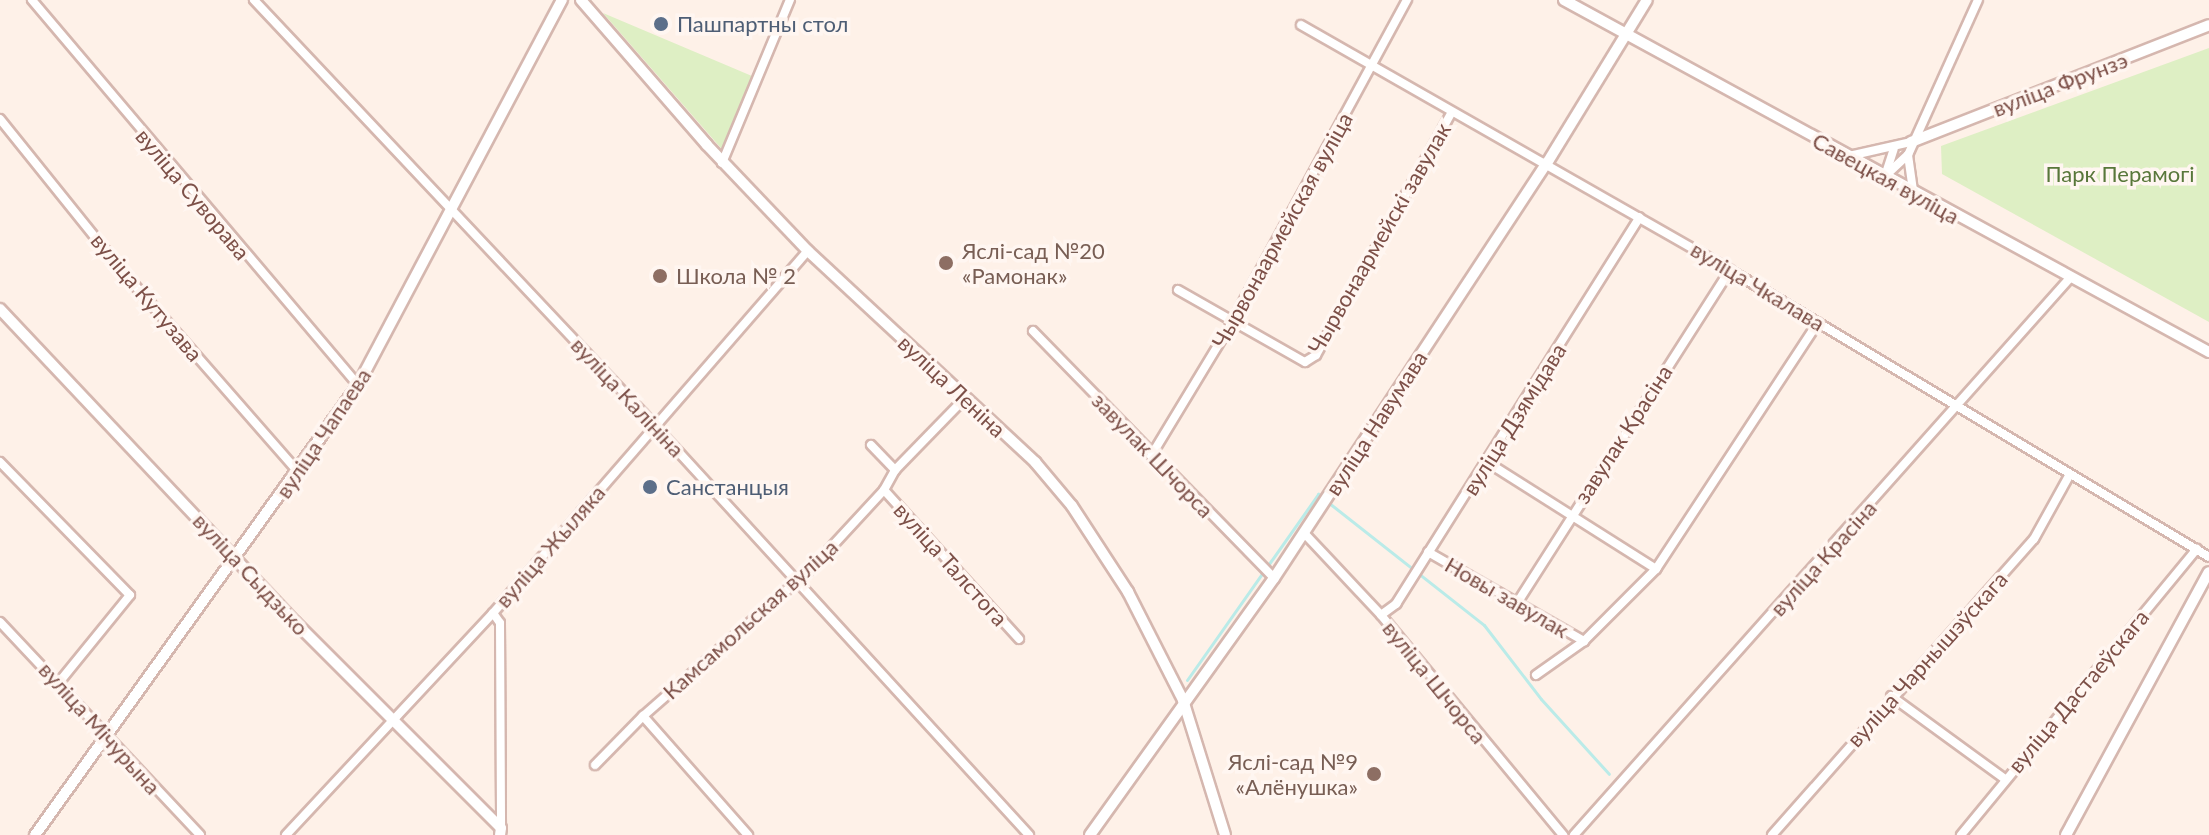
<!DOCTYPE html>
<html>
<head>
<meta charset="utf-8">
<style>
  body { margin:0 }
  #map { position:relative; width:2209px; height:835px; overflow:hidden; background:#fef1e8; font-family:Lato,sans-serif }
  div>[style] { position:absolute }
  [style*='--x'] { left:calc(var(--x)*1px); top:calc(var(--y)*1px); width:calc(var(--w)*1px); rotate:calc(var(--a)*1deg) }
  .green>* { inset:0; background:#deefc4 }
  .stream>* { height:3px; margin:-1.5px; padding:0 1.5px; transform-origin:1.5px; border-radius:1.5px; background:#baebe8 }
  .roads { filter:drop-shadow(2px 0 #d5b7af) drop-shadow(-2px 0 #d5b7af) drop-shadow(0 2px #d5b7af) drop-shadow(0 -2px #d5b7af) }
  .minor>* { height:8px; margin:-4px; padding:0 4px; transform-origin:4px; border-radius:4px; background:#fff }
  .tertiary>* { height:10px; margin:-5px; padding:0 5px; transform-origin:5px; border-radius:5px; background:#fff }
  .dots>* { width:22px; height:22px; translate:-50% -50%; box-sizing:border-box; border:4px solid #fff6f1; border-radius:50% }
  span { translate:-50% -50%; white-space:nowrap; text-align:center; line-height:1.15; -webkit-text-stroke:7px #fff6f1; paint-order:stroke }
  .service-label { font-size:22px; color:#4e5e75 }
  .left { translate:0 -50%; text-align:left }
  .street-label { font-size:22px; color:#7d5048 }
  .park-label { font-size:22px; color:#58773a }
  .education-label { font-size:22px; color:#785e54 }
  .right { translate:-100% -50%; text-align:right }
</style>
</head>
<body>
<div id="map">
  <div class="green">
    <i style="clip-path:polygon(603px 13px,759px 79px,726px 154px,720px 147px)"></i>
    <i style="clip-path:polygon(2209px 48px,2209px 322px,1942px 174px,1941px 146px)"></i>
  </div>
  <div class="stream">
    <i style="--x:1329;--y:503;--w:197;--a:38.2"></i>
    <i style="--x:1484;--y:625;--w:93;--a:52.4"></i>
    <i style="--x:1541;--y:699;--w:101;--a:47.8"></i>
    <i style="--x:1187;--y:680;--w:228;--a:-54.8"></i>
    <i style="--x:1318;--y:494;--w:6;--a:39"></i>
  </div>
  <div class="roads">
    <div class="minor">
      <i style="--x:32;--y:0;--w:504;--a:49.74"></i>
      <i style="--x:254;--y:0;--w:567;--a:46.71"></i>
      <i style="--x:643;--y:413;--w:572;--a:47.55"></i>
      <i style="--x:1301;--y:25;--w:494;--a:29.7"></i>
      <i style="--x:1730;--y:270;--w:558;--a:30.93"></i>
      <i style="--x:0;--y:119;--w:198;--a:51.2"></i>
      <i style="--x:124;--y:273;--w:264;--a:48.8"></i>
      <i style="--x:1908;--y:155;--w:37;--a:82"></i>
      <i style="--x:1849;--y:156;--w:64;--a:-12.7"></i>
      <i style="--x:722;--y:163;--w:177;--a:-67.4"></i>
      <i style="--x:1885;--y:176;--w:28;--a:-72"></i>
      <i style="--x:1884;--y:177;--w:33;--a:-43"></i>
      <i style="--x:1908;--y:155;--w:170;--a:-65.7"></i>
      <i style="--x:1178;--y:290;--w:146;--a:29.6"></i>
      <i style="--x:1305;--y:362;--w:13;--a:-32"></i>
      <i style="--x:1316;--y:355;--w:278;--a:-60.8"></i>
      <i style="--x:1033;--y:331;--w:345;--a:45.7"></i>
      <i style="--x:871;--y:445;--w:35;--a:46"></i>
      <i style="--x:1151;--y:456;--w:154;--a:-58.8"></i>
      <i style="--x:1231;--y:324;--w:369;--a:-61.5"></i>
      <i style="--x:0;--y:462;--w:186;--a:45.7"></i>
      <i style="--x:130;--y:595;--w:111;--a:129.1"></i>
      <i style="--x:1487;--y:462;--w:200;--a:32.3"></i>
      <i style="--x:884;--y:490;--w:201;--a:47.8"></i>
      <i style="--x:1304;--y:533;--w:112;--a:46.8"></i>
      <i style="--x:1381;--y:615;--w:286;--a:50.4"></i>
      <i style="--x:1428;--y:552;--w:180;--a:29.7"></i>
      <i style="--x:1519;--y:600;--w:392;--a:-57.4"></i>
      <i style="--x:493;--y:613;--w:12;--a:55"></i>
      <i style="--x:500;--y:623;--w:205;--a:89.7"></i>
      <i style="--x:1381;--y:615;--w:19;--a:-36"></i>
      <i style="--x:1396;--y:604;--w:457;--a:-57.8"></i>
      <i style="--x:0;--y:622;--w:292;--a:46.8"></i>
      <i style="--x:1536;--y:675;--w:59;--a:-35.3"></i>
      <i style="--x:1584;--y:641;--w:102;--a:-45"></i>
      <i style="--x:1656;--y:569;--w:295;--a:-56.7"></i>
      <i style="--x:1891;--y:696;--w:141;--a:36.1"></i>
      <i style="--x:643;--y:716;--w:159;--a:48.6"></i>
      <i style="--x:595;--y:765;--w:69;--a:-45.6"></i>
      <i style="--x:643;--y:716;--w:225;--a:-41.2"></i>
      <i style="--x:812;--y:568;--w:106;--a:-47.3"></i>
      <i style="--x:884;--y:490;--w:23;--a:-61"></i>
      <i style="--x:895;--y:470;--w:100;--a:-45.8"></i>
      <i style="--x:286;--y:835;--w:304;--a:-47"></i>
      <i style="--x:493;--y:613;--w:480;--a:-49"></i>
      <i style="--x:1574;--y:835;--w:746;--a:-48.32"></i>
      <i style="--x:1772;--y:835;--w:395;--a:-48.5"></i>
      <i style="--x:2034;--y:539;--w:74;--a:-61"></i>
      <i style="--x:1961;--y:835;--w:371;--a:-50.5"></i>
    </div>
    <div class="tertiary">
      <i style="--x:581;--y:0;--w:192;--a:49"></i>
      <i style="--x:707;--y:145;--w:146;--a:46.4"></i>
      <i style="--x:808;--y:251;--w:310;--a:42.9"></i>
      <i style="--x:1035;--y:462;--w:57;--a:49.9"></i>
      <i style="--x:1072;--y:506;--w:103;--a:56.9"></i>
      <i style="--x:1128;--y:592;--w:121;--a:63"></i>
      <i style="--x:1183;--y:700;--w:141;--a:72.7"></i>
      <i style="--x:1564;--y:0;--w:735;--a:28.62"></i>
      <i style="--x:1911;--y:142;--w:320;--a:-21.4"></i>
      <i style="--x:0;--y:309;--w:430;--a:46.7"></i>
      <i style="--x:295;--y:622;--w:291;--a:45"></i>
      <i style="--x:501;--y:828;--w:7;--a:98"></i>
      <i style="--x:35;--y:835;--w:554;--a:-54.33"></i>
      <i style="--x:358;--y:385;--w:436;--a:-62.1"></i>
      <i style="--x:1090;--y:835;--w:316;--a:-54.4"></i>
      <i style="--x:1274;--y:578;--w:497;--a:-56.7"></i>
      <i style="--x:1547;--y:163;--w:191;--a:-58.5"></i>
      <i style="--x:2066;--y:835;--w:299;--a:-61.5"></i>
    </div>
  </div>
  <div class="dots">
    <i style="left:661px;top:24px;background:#5c6f8a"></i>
    <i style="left:946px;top:263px;background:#8d6e63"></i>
    <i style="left:660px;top:276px;background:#8d6e63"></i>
    <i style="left:650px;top:487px;background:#5c6f8a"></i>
    <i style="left:1374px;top:774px;background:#8d6e63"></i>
  </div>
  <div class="service-label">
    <span class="left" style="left:677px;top:24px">Пашпартны стол</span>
    <span class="left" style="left:666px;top:487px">Санстанцыя</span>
  </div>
  <div class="street-label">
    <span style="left:2060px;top:84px;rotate:-21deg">вуліца Фрунзэ</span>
    <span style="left:1886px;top:178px;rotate:29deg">Савецкая вуліца</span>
    <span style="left:193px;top:194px;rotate:50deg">вуліца Суворава</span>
    <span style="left:1282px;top:230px;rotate:-61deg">Чырвонаармейская вуліца</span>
    <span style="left:1379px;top:238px;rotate:-60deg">Чырвонаармейскі завулак</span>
    <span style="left:1758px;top:286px;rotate:31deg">вуліца Чкалава</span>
    <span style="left:147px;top:297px;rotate:50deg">вуліца Кутузава</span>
    <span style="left:952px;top:386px;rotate:43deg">вуліца Леніна</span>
    <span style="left:628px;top:397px;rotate:47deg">вуліца Калініна</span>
    <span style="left:1514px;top:419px;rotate:-58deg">вуліца Дзямідава</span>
    <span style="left:1376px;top:423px;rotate:-57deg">вуліца Навумава</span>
    <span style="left:323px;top:433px;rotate:-56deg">вуліца Чапаева</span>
    <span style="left:1623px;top:434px;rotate:-57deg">завулак Красіна</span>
    <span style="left:1153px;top:455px;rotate:46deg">завулак Шчорса</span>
    <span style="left:550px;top:546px;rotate:-49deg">вуліца Жыляка</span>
    <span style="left:1823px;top:558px;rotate:-48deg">вуліца Красіна</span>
    <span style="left:951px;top:564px;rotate:48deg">вуліца Талстога</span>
    <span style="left:251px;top:574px;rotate:47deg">вуліца Сыдзько</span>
    <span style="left:1507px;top:597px;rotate:30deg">Новы завулак</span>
    <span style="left:750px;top:619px;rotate:-42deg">Камсамольская вуліца</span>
    <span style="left:1927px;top:659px;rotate:-48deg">вуліца Чарнышэўскага</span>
    <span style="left:1435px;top:682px;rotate:51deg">вуліца Шчорса</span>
    <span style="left:2078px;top:691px;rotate:-50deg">вуліца Дастаеўскага</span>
    <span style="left:100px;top:728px;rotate:48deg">вуліца Мічурына</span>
  </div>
  <div class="park-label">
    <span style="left:2120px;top:174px">Парк Перамогі</span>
  </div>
  <div class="education-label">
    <span class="left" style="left:962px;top:263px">Яслі-сад №20<br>«Рамонак»</span>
    <span class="left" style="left:676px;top:276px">Школа № 2</span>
    <span class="right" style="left:1358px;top:774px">Яслі-сад №9<br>«Алёнушка»</span>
  </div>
</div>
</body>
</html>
